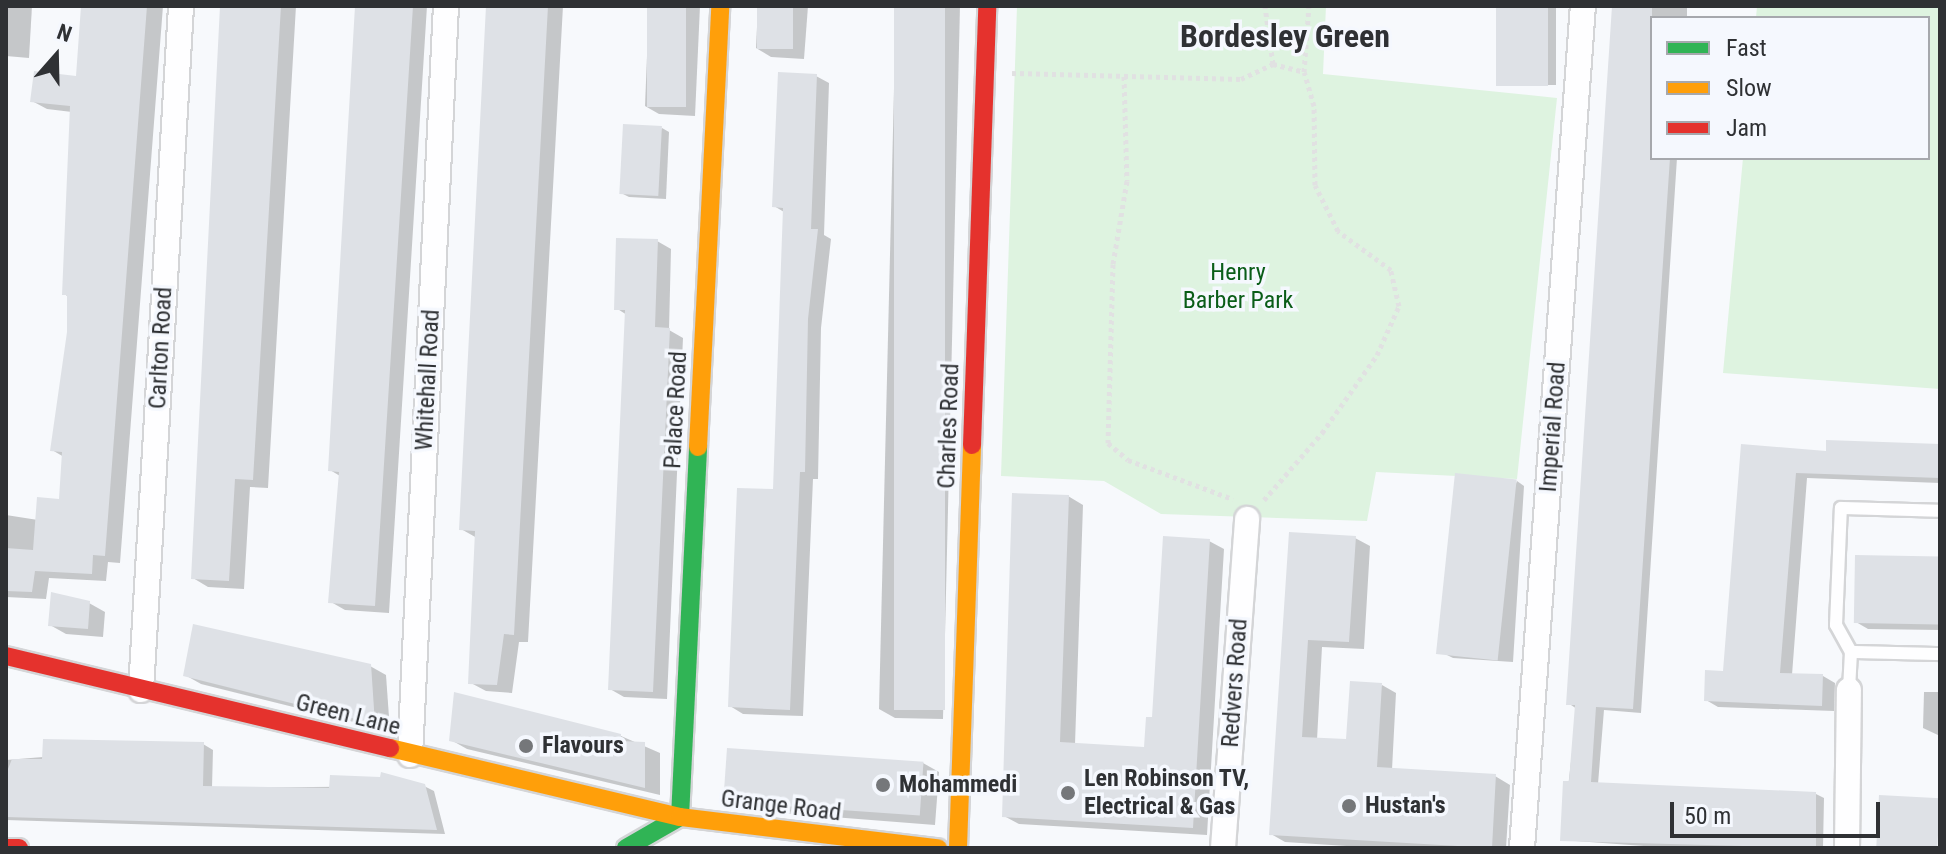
<!DOCTYPE html>
<html>
<head>
<meta charset="utf-8">
<style>
  body { margin:0 }
  #map { position:relative; width:1946px; height:854px; overflow:hidden; background:#f7f9fc; font-family:"Roboto Condensed",sans-serif }
  div>[style] { position:absolute }
  [style*='--x'] { left:calc(var(--x)*1px); top:calc(var(--y)*1px); width:calc(var(--w)*1px); rotate:calc(var(--a)*1deg) }
  .green>* { inset:0; background:#def3e0 }
  .shadow>* { inset:0; background:#0003; transform-origin:0 0 }
  .building>* { inset:0; background:#dee1e6; transform-origin:0 0 }
  .path>* { height:5px; margin-top:-2.5px; transform-origin:0; background:repeating-linear-gradient(90deg,#e1e1e2 0 4px,transparent 0 8px) }
  .roads { filter:drop-shadow(2px 0 #d4d5d7) drop-shadow(-2px 0 #d4d5d7) drop-shadow(0 2px #d4d5d7) drop-shadow(0 -2px #d4d5d7) }
  .lane>* { height:12px; margin:-6px; padding:0 6px; transform-origin:6px; border-radius:6px; background:#fefeff }
  .street>* { height:24px; margin:-12px; padding:0 12px; transform-origin:12px; border-radius:12px; background:#fefeff }
  .fast>* { height:18px; margin:-9px; padding:0 9px; transform-origin:9px; border-radius:9px; background:#30b455 }
  .slow>* { height:18px; margin:-9px; padding:0 9px; transform-origin:9px; border-radius:9px; background:#ff9f0a }
  .jam>* { height:18px; margin:-9px; padding:0 9px; transform-origin:9px; border-radius:9px; background:#e5322d }
  .dots>* { width:22px; height:22px; translate:-50% -50%; box-sizing:border-box; border:4px solid #f5f8fe; border-radius:50% }
  span { translate:-50% -50%; white-space:nowrap; text-align:center; line-height:1.15; -webkit-text-stroke:7px #f5f8fe; paint-order:stroke }
  .park-label { font-size:24px; color:#0a5d18 }
  .street-label { font-size:24px; color:#2f3134 }
  .poi-label { font-size:24px; color:#2f3134; font-weight:700 }
  .left { translate:0 -50%; text-align:left }
  .district-label { font-size:32px; color:#2f3134; font-weight:700 }
  .frame { position:absolute; inset:0; border:8px solid #2f3134; pointer-events:none }
  .legend { position:absolute; left:1650px; top:16px; width:280px; height:144px; box-sizing:border-box; background:#f5f8fe; border:2px solid #a6a8ad; margin:0; padding:10px 14px; list-style:none; font-size:24px; color:#2f3134 }
  .legend li { display:flex; align-items:center; gap:16px; height:40px }
  .legend b { width:40px; border:2px solid #a6a8ad }
  .north { position:absolute; left:16px; top:16px; width:80px; height:80px; -webkit-text-stroke:6px #f5f8fe; paint-order:stroke; rotate:20deg; font-size:22px; font-weight:700; line-height:32px; text-align:center; color:#2f3134 }
  .north::after { content:''; display:block; margin:auto; width:28px; height:36px; background:#2f3134; clip-path:polygon(50% 0,100% 100%,50% 72%,0 100%) }
  .scale { position:absolute; left:1670px; top:802px; width:210px; height:36px; box-sizing:border-box; border:4px solid #2f3134; border-top:0; padding-left:10px; font-size:24px; line-height:28px; white-space:nowrap; color:#2f3134; -webkit-text-stroke:6px #f5f8fe; paint-order:stroke }
</style>
</head>
<body>
<div id="map">
  <div class="green">
    <i style="clip-path:polygon(1017px 6px,1326px 6px,1323px 74px,1557px 98px,1517px 479px,1376px 472px,1367px 521px,1161px 514px,1104px 481px,1001px 476px)"></i>
    <i style="clip-path:polygon(1757px 6px,1940px 6px,1940px 389px,1723px 373px,1743px 158px,1928px 158px,1928px 18px,1756px 18px)"></i>
  </div>
  <div class="shadow">
    <i style="clip-path:polygon(6px 6px,32px 6px,29px 58px,6px 56px)"></i>
    <i style="clip-path:polygon(83px 6px,163px 6px,120px 563px,108px 562px,106px 581px,49px 578px,46px 599px,6px 597px,6px 515px,38px 520px,61px 501px,64px 457px,52px 450px,69px 332px,69px 297px,64px 294px,72px 112px,47px 109px,32px 101px,78px 79px)"></i>
    <i style="clip-path:polygon(224px 6px,296px 6px,268px 488px,250px 487px,244px 589px,208px 587px,193px 578px)"></i>
    <i style="clip-path:polygon(357px 6px,427px 6px,389px 613px,345px 610px,331px 602px,340px 476px,330px 470px)"></i>
    <i style="clip-path:polygon(488px 6px,563px 6px,528px 642px,519px 642px,512px 693px,486px 691px,471px 683px,477px 538px,461px 529px)"></i>
    <i style="clip-path:polygon(649px 6px,700px 6px,695px 116px,659px 114px,645px 106px)"></i>
    <i style="clip-path:polygon(758px 6px,808px 6px,804px 59px,771px 57px,756px 48px)"></i>
    <i style="clip-path:polygon(896px 6px,960px 6px,943px 719px,895px 718px,879px 709px)"></i>
    <i style="left:1498px;top:6px;width:58px;height:79px"></i>
    <i style="clip-path:polygon(1614px 6px,1687px 6px,1687px 18px,1652px 18px,1652px 158px,1677px 158px,1641px 713px,1604px 710px,1598px 784px,1816px 794px,1824px 798px,1823px 848px,1671px 848px,1562px 840px,1577px 709px,1568px 703px)"></i>
    <i style="clip-path:polygon(816px 76px,829px 83px,824px 235px,831px 239px,821px 328px,818px 479px,813px 479px,803px 716px,743px 714px,730px 706px,775px 492px,784px 212px,774px 206px)"></i>
    <i style="clip-path:polygon(662px 128px,669px 132px,666px 199px,629px 197px,621px 193px)"></i>
    <i style="clip-path:polygon(657px 241px,671px 249px,669px 330px,683px 338px,667px 699px,624px 697px,610px 689px,627px 315px,616px 308px)"></i>
    <i style="clip-path:polygon(1743px 446px,1828px 453px,1940px 446px,1940px 483px,1807px 478px,1792px 675px,1823px 676px,1835px 683px,1834px 711px,1718px 707px,1706px 700px,1725px 673px)"></i>
    <i style="clip-path:polygon(1517px 481px,1524px 486px,1513px 662px,1453px 658px,1445px 654px)"></i>
    <i style="clip-path:polygon(1068px 496px,1083px 505px,1075px 745px,1146px 749px,1209px 541px,1224px 549px,1207px 835px,1019px 824px,1004px 816px)"></i>
    <i style="clip-path:polygon(1291px 534px,1355px 538px,1370px 546px,1364px 649px,1322px 647px,1317px 740px,1348px 742px,1382px 685px,1396px 693px,1392px 770px,1495px 776px,1510px 785px,1506px 848px,1377px 848px,1285px 842px,1271px 834px)"></i>
    <i style="clip-path:polygon(1940px 558px,1940px 630px,1868px 629px,1856px 622px)"></i>
    <i style="clip-path:polygon(89px 603px,105px 612px,103px 637px,66px 634px,50px 625px)"></i>
    <i style="clip-path:polygon(370px 666px,386px 675px,390px 731px,201px 684px,185px 675px)"></i>
    <i style="clip-path:polygon(1924px 692px,1940px 692px,1940px 736px,1923px 728px)"></i>
    <i style="clip-path:polygon(621px 736px,660px 753px,660px 795px,467px 749px,451px 740px)"></i>
    <i style="clip-path:polygon(203px 744px,213px 750px,212px 788px,424px 786px,434px 791px,445px 834px,6px 820px,6px 760px)"></i>
    <i style="clip-path:polygon(923px 763px,939px 772px,935px 825px,741px 810px,726px 801px)"></i>
  </div>
  <div class="building">
    <i style="clip-path:polygon(81px 6px,147px 6px,105px 556px,93px 555px,92px 574px,35px 571px,32px 592px,6px 591px,6px 548px,33px 550px,37px 497px,59px 499px,62px 452px,50px 451px,67px 332px,67px 295px,62px 295px,70px 106px,30px 102px,34px 71px,76px 76px)"></i>
    <i style="clip-path:polygon(220px 6px,281px 6px,253px 480px,235px 479px,229px 581px,191px 579px)"></i>
    <i style="clip-path:polygon(355px 6px,413px 6px,375px 606px,328px 603px,339px 472px,328px 471px)"></i>
    <i style="clip-path:polygon(486px 6px,548px 6px,514px 635px,504px 634px,497px 685px,468px 684px,475px 531px,459px 530px)"></i>
    <i style="left:647px;top:6px;width:39px;height:101px"></i>
    <i style="left:757px;top:6px;width:36px;height:43px"></i>
    <i style="left:894px;top:6px;width:51px;height:704px"></i>
    <i style="left:1496px;top:6px;width:52px;height:80px"></i>
    <i style="clip-path:polygon(1612px 6px,1652px 6px,1652px 158px,1670px 158px,1633px 709px,1596px 707px,1591px 782px,1816px 792px,1816px 848px,1560px 841px,1563px 781px,1569px 781px,1575px 705px,1566px 705px)"></i>
    <i style="clip-path:polygon(778px 72px,817px 74px,811px 229px,818px 229px,808px 319px,805px 472px,800px 472px,790px 710px,728px 707px,737px 488px,773px 489px,783px 208px,772px 207px)"></i>
    <i style="left:623px;top:124px;width:39px;height:70px;rotate:3deg"></i>
    <i style="clip-path:polygon(616px 238px,658px 239px,655px 327px,670px 328px,653px 692px,608px 690px,625px 310px,614px 310px)"></i>
    <i style="clip-path:polygon(1826px 440px,1940px 444px,1940px 478px,1796px 473px,1780px 673px,1823px 674px,1822px 706px,1704px 701px,1705px 670px,1723px 671px,1741px 444px,1826px 451px)"></i>
    <i style="left:1455px;top:473px;width:62px;height:182px;rotate:6deg"></i>
    <i style="clip-path:polygon(1012px 493px,1069px 495px,1060px 742px,1144px 747px,1146px 717px,1152px 717px,1163px 536px,1210px 539px,1193px 828px,1002px 817px)"></i>
    <i style="clip-path:polygon(1289px 532px,1356px 536px,1349px 642px,1308px 640px,1302px 737px,1346px 739px,1350px 681px,1382px 683px,1377px 767px,1496px 774px,1492px 848px,1269px 835px)"></i>
    <i style="left:1855px;top:555px;width:85px;height:68px;rotate:1deg"></i>
    <i style="clip-path:polygon(51px 592px,90px 601px,88px 629px,48px 626px)"></i>
    <i style="clip-path:polygon(193px 624px,371px 664px,375px 724px,183px 676px)"></i>
    <i style="clip-path:polygon(454px 692px,621px 734px,621px 741px,645px 742px,645px 788px,449px 741px)"></i>
    <i style="clip-path:polygon(43px 739px,204px 742px,203px 786px,329px 788px,330px 775px,380px 777px,381px 772px,425px 784px,437px 830px,6px 817px,6px 774px,12px 759px,42px 759px)"></i>
    <i style="left:727px;top:748px;width:197px;height:54px;rotate:4deg"></i>
    <i style="left:1879px;top:795px;width:61px;height:53px;rotate:3deg"></i>
  </div>
  <div class="path">
    <i style="--x:1273;--y:64;--w:32;--a:14"></i>
    <i style="--x:1012;--y:73;--w:229;--a:1.5"></i>
    <i style="--x:1241;--y:79;--w:35;--a:-25"></i>
    <i style="--x:1273;--y:64;--w:59;--a:-97.9"></i>
    <i style="--x:1124;--y:76;--w:105;--a:88.4"></i>
    <i style="--x:1127;--y:181;--w:84;--a:99.6"></i>
    <i style="--x:1113;--y:264;--w:179;--a:91.6"></i>
    <i style="--x:1108;--y:443;--w:26;--a:40"></i>
    <i style="--x:1128;--y:460;--w:112;--a:20.4"></i>
    <i style="--x:1264;--y:500;--w:89;--a:-49.1"></i>
    <i style="--x:1322;--y:433;--w:95;--a:-54.8"></i>
    <i style="--x:1377;--y:355;--w:54;--a:-65.8"></i>
    <i style="--x:1399;--y:306;--w:37;--a:-103"></i>
    <i style="--x:1391;--y:270;--w:66;--a:-143.7"></i>
    <i style="--x:1338;--y:231;--w:51;--a:-116.6"></i>
    <i style="--x:1315;--y:185;--w:79;--a:-90.7"></i>
    <i style="--x:1314;--y:106;--w:35;--a:-106"></i>
    <i style="--x:1304;--y:72;--w:66;--a:-85.7"></i>
  </div>
  <div class="roads">
    <div class="lane">
      <i style="--x:1851;--y:652;--w:31;--a:-119"></i>
      <i style="--x:1836;--y:625;--w:117;--a:-87.6"></i>
      <i style="--x:1841;--y:508;--w:99;--a:1.7"></i>
      <i style="--x:1849;--y:690;--w:38;--a:-87"></i>
      <i style="--x:1851;--y:652;--w:89;--a:1.3"></i>
    </div>
    <div class="street">
      <i style="--x:141;--y:690;--w:685;--a:-86.65"></i>
      <i style="--x:410;--y:755;--w:750;--a:-87.25"></i>
      <i style="--x:1223;--y:848;--w:330;--a:-85.8"></i>
      <i style="--x:1522;--y:848;--w:844;--a:-85.86"></i>
      <i style="--x:1847;--y:848;--w:158;--a:-89.3"></i>
    </div>
    <div class="fast">
      <i style="--x:680;--y:817;--w:370;--a:-87.2"></i>
      <i style="--x:626;--y:848;--w:62;--a:-29.9"></i>
    </div>
    <div class="slow">
      <i style="--x:698;--y:447;--w:442;--a:-87.1"></i>
      <i style="--x:390;--y:748;--w:298;--a:13.4"></i>
      <i style="--x:680;--y:817;--w:260;--a:6.9"></i>
      <i style="--x:958;--y:848;--w:403;--a:-88"></i>
    </div>
    <div class="jam">
      <i style="--x:972;--y:445;--w:439;--a:-88"></i>
      <i style="--x:6;--y:656;--w:395;--a:13.5"></i>
      <i style="--x:6;--y:848;--w:13;--a:0"></i>
    </div>
  </div>
  <div class="dots">
    <i style="left:526px;top:746px;background:#75777a"></i>
    <i style="left:883px;top:785px;background:#75777a"></i>
    <i style="left:1068px;top:793px;background:#75777a"></i>
    <i style="left:1349px;top:806px;background:#75777a"></i>
  </div>
  <div class="park-label">
    <span style="left:1238px;top:287px">Henry<br>Barber Park</span>
  </div>
  <div class="street-label">
    <span style="left:161px;top:348px;rotate:-87deg">Carlton Road</span>
    <span style="left:428px;top:380px;rotate:-87deg">Whitehall Road</span>
    <span style="left:676px;top:410px;rotate:-87deg">Palace Road</span>
    <span style="left:949px;top:426px;rotate:-88deg">Charles Road</span>
    <span style="left:1553px;top:427px;rotate:-86deg">Imperial Road</span>
    <span style="left:1235px;top:683px;rotate:-86deg">Redvers Road</span>
    <span style="left:348px;top:715px;rotate:14deg">Green Lane</span>
    <span style="left:781px;top:806px;rotate:7deg">Grange Road</span>
  </div>
  <div class="poi-label">
    <span class="left" style="left:542px;top:746px">Flavours</span>
    <span class="left" style="left:1084px;top:793px">Len Robinson TV,<br>Electrical &amp; Gas</span>
    <span class="left" style="left:899px;top:785px">Mohammedi</span>
    <span class="left" style="left:1365px;top:806px">Hustan's</span>
  </div>
  <div class="district-label">
    <span style="left:1285px;top:36px">Bordesley Green</span>
  </div>
  <div class="frame"></div>
  <ul class="legend">
  <li><b style="height:10px;background:#30b455"></b>Fast</li>
  <li><b style="height:10px;background:#ff9f0a"></b>Slow</li>
  <li><b style="height:10px;background:#e5322d"></b>Jam</li>
  </ul>
  <div class="north">N</div>
  <div class="scale">50 m</div>
</div>
</body>
</html>
